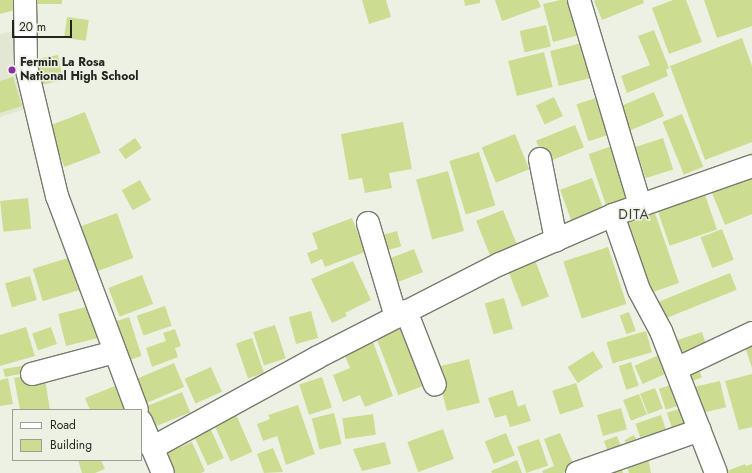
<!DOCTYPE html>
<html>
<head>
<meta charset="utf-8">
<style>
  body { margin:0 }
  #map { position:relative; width:752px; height:473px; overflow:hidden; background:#edf1e4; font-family:Jost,sans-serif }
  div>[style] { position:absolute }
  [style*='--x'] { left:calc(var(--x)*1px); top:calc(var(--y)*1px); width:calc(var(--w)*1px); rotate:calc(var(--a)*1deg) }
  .built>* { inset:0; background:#e1e7d3 }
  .building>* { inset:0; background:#ccdd92; transform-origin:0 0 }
  .roads { filter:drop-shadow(1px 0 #787b70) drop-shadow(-1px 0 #787b70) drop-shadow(0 1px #787b70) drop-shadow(0 -1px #787b70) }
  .minor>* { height:22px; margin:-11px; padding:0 11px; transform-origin:11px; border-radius:11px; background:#fff }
  .dots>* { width:11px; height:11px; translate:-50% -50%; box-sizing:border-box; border:2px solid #edf1e4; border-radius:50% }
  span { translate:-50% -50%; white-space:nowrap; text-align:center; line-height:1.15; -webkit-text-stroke:3px #edf1e4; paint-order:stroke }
  .poi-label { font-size:12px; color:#232520; font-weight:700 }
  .left { translate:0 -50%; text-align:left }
  .quarter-label { font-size:14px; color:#3d4036; letter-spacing:1px }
  .legend { position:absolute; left:12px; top:409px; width:130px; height:52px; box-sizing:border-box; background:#edf1e4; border:1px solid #9c9f96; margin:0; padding:5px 7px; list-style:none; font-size:12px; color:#232520 }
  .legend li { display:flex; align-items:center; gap:8px; height:20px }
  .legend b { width:20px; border:1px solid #9c9f96 }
  .scale { position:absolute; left:12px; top:20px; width:60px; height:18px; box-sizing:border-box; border:2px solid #232520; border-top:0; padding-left:5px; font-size:12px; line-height:14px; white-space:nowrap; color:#232520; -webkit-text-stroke:3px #edf1e4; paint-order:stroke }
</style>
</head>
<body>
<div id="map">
  <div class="built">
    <i style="clip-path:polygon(17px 30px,32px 107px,0 117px,0 34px)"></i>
  </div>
  <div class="building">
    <i style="clip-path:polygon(0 0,16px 0,19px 9px,0 14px)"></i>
    <i style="left:35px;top:0;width:27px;height:4px"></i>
    <i style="clip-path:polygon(362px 0,386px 0,391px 17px,369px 24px)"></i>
    <i style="clip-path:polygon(464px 0,480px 0,480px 3px,465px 6px)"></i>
    <i style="clip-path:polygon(495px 0,538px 0,541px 7px,502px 21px)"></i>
    <i style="clip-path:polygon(560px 0,575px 0,583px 34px,553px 42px,543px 4px)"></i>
    <i style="clip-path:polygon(596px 0,643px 0,644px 3px,602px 20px,594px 1px)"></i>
    <i style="clip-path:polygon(673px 0,686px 0,702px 42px,669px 54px,652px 8px)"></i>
    <i style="clip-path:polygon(704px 0,752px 0,752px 26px,717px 38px)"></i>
    <i style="left:67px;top:17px;width:22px;height:21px;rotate:8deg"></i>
    <i style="left:546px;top:25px;width:22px;height:27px;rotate:77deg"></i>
    <i style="clip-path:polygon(654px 30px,669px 68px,666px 70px,668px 76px,627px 93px,621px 76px,650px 65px,638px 36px)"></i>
    <i style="clip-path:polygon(742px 38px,752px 66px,752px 142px,705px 160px,670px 66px)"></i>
    <i style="left:586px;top:42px;width:36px;height:37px;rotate:76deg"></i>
    <i style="left:544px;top:52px;width:36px;height:37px;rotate:76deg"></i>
    <i style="left:58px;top:55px;width:26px;height:25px;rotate:79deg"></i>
    <i style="clip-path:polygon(13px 77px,22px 106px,0 113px,0 81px)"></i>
    <i style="left:654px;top:92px;width:26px;height:41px;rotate:67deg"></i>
    <i style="left:605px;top:95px;width:39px;height:30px;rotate:72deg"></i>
    <i style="left:554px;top:97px;width:21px;height:20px;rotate:65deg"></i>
    <i style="left:85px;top:112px;width:44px;height:39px;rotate:69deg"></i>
    <i style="left:682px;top:114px;width:57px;height:21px;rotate:68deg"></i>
    <i style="clip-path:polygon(403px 122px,412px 169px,389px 173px,392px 188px,365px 193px,362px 178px,349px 180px,341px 134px)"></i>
    <i style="left:575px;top:125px;width:24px;height:42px;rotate:68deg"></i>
    <i style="left:515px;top:134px;width:38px;height:36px;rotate:68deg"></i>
    <i style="left:135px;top:138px;width:12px;height:20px;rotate:55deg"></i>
    <i style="left:663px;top:138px;width:33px;height:29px;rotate:72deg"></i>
    <i style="left:615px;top:145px;width:56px;height:28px;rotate:71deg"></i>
    <i style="left:479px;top:152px;width:56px;height:31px;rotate:73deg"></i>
    <i style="left:448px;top:171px;width:62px;height:33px;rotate:75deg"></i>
    <i style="clip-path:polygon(752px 177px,752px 214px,725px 225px,712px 193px)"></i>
    <i style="left:592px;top:178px;width:38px;height:34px;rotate:70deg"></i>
    <i style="left:140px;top:180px;width:23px;height:21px;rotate:61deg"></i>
    <i style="left:702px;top:186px;width:46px;height:50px;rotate:71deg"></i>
    <i style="left:28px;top:198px;width:31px;height:28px;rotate:84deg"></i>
    <i style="left:503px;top:210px;width:37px;height:29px;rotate:68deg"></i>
    <i style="left:117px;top:213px;width:48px;height:40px;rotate:70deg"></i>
    <i style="left:655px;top:213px;width:74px;height:38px;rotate:71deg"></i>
    <i style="clip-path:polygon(352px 218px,365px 252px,325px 267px,322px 259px,311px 264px,307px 253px,318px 249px,312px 233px)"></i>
    <i style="left:722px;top:229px;width:33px;height:23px;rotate:69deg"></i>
    <i style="left:397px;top:231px;width:16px;height:24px;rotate:75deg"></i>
    <i style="left:608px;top:247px;width:60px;height:47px;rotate:72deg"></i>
    <i style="left:414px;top:249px;width:25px;height:35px;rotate:69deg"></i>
    <i style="left:71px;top:257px;width:34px;height:40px;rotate:73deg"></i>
    <i style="left:535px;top:260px;width:39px;height:29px;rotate:69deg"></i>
    <i style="clip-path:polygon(353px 261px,371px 300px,345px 313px,347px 316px,332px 323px,311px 279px)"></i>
    <i style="left:730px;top:273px;width:18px;height:85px;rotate:68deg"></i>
    <i style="left:142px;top:275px;width:31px;height:36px;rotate:69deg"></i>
    <i style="left:30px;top:276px;width:25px;height:26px;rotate:74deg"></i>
    <i style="left:504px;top:298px;width:32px;height:20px;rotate:74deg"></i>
    <i style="left:94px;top:305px;width:33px;height:37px;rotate:76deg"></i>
    <i style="left:165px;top:306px;width:21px;height:30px;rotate:71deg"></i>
    <i style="left:311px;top:311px;width:28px;height:23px;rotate:75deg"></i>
    <i style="left:629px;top:312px;width:20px;height:10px;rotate:70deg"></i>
    <i style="left:129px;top:317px;width:41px;height:21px;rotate:72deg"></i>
    <i style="left:275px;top:325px;width:35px;height:23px;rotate:72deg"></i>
    <i style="left:406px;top:326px;width:62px;height:32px;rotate:69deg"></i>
    <i style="clip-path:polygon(26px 327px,35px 356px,0 366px,0 335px)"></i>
    <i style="left:51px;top:327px;width:18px;height:20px;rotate:71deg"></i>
    <i style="clip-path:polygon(175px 329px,181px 346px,175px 348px,178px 357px,152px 367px,146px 348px,166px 341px,163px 333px)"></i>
    <i style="left:646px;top:331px;width:22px;height:41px;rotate:74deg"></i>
    <i style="left:702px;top:332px;width:20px;height:26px;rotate:72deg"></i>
    <i style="left:252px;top:338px;width:37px;height:17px;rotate:71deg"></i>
    <i style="clip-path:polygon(752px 338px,752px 368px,743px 341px)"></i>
    <i style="clip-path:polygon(372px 339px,393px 396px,365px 407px,360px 395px,343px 402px,333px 375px,350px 368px,343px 351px)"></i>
    <i style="left:593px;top:351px;width:19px;height:30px;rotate:58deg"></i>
    <i style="left:661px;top:354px;width:20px;height:29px;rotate:66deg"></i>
    <i style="left:469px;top:359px;width:45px;height:34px;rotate:76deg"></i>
    <i style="left:631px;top:362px;width:25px;height:13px;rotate:72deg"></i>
    <i style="left:174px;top:363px;width:26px;height:41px;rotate:67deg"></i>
    <i style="clip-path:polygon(34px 364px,35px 371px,5px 377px,3px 369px)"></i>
    <i style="left:211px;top:367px;width:27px;height:29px;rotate:66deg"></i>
    <i style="left:698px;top:367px;width:11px;height:13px;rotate:68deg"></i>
    <i style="clip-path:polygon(44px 373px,50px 410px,20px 410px,14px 378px)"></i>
    <i style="clip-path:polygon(752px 374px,752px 427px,739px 430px,725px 381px)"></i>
    <i style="left:322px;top:377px;width:32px;height:24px;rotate:72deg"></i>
    <i style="clip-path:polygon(8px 378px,13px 404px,0 406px,0 380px)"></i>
    <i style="left:720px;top:381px;width:27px;height:26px;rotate:77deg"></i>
    <i style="left:576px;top:383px;width:25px;height:25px;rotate:72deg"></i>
    <i style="left:677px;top:383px;width:22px;height:19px;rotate:72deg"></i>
    <i style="clip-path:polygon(115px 386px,124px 409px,90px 410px,85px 398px)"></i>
    <i style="left:655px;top:388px;width:22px;height:16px;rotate:69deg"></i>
    <i style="clip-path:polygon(513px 390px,518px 407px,525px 404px,531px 421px,510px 427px,506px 415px,495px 418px,488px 398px)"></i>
    <i style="left:182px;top:392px;width:22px;height:39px;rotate:68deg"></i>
    <i style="left:639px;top:394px;width:22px;height:17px;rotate:69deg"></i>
    <i style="clip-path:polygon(298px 405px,315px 454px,286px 465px,277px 436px,263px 441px,257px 424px,270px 419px,268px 415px)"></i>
    <i style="left:685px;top:407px;width:23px;height:19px;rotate:72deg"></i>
    <i style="left:233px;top:408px;width:48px;height:24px;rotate:66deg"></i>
    <i style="left:621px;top:408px;width:22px;height:25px;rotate:74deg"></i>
    <i style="left:334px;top:413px;width:32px;height:23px;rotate:76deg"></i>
    <i style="left:373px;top:414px;width:21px;height:31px;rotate:82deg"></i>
    <i style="left:661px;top:415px;width:24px;height:27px;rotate:71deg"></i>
    <i style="left:210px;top:428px;width:33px;height:18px;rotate:65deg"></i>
    <i style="left:443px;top:429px;width:32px;height:38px;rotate:70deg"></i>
    <i style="left:506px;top:433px;width:24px;height:23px;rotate:68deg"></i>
    <i style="clip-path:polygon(560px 433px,575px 468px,563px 473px,543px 473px,542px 471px,554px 466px,544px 439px)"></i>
    <i style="left:634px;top:435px;width:13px;height:11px;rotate:61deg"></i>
    <i style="left:617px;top:436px;width:17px;height:14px;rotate:69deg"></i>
    <i style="left:539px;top:439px;width:28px;height:23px;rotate:71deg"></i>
    <i style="clip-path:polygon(192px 442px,205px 471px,201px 473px,173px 473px,165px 454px)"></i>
    <i style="clip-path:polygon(385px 442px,391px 464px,362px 471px,353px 449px)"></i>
    <i style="clip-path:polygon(273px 448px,283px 472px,264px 473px,257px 454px)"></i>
    <i style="clip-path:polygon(648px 457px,651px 473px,629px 473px,626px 463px)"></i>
    <i style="clip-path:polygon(78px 460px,101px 460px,105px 469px,95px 473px,82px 473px)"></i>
    <i style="clip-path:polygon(517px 460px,522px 473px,492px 473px,491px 471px)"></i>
    <i style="clip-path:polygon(621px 464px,623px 473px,599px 473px)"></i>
    <i style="clip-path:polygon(745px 464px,746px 466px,752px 464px,752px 473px,728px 473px,727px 471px)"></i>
  </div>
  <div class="roads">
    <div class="minor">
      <i style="--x:25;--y:0;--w:66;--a:89.1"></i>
      <i style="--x:26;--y:66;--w:134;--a:76.6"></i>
      <i style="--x:57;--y:196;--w:228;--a:69.5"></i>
      <i style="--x:579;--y:0;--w:214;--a:73.4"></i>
      <i style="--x:540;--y:159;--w:83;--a:78.8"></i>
      <i style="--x:613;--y:215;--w:79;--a:70.9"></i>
      <i style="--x:639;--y:290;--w:47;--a:61.8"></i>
      <i style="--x:661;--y:331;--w:152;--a:68.8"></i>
      <i style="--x:368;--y:223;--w:98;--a:73.4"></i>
      <i style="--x:406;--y:311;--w:79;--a:68.6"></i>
      <i style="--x:676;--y:369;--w:84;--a:-25.3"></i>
      <i style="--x:32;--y:374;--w:85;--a:-15"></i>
      <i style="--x:141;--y:421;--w:56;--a:67.1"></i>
      <i style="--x:152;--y:448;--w:189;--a:-28.7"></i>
      <i style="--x:318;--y:357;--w:204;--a:-27.1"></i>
      <i style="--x:500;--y:264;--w:123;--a:-23.4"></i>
      <i style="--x:613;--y:215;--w:147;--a:-19.4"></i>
      <i style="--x:577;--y:473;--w:130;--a:-19.3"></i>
    </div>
  </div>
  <div class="dots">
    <i style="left:12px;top:70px;background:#88329f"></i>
  </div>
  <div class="poi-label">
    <span class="left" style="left:20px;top:70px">Fermin La Rosa<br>National High School</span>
  </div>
  <div class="quarter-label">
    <span style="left:634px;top:214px">DITA</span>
  </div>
  <ul class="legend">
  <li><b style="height:5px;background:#fff"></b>Road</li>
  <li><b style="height:11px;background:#ccdd92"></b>Building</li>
  </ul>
  <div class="scale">20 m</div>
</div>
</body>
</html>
